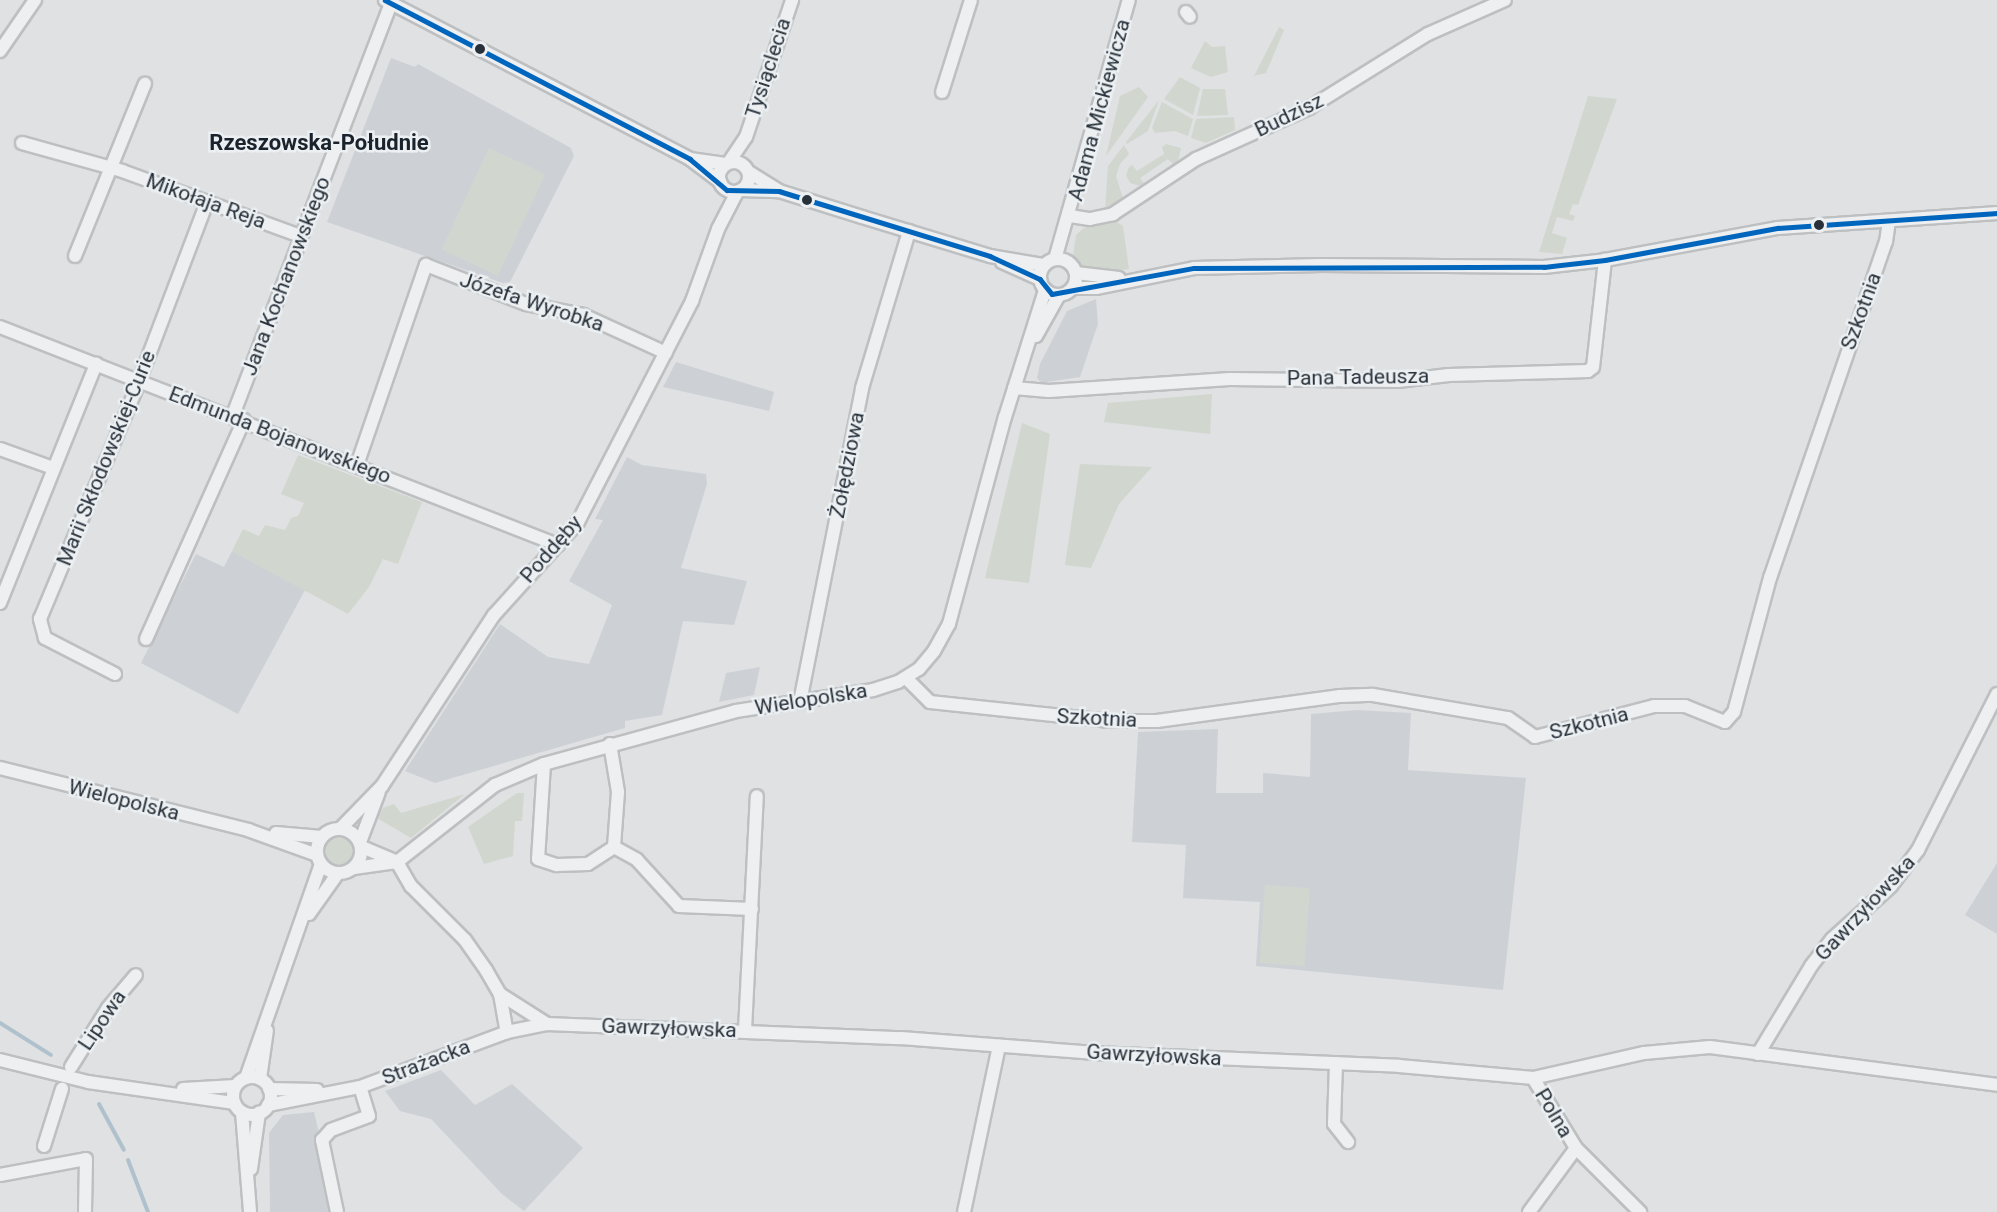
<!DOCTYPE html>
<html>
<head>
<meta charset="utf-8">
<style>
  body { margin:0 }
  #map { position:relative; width:1997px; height:1212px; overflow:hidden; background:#dfe1e3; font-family:Roboto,sans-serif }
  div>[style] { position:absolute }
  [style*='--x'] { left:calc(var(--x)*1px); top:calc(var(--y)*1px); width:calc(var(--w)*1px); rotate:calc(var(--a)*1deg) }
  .built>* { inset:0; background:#cdd1d6 }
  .green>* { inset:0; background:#d1d7cf; transform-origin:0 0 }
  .round { border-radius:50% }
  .stream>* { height:4px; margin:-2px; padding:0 2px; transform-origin:2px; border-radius:2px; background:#afc1cc }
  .roads { filter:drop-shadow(2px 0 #bdbfc1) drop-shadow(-2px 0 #bdbfc1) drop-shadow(0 2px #bdbfc1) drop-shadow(0 -2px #bdbfc1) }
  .minor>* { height:12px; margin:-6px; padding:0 6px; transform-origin:6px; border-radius:6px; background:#eeeff0 }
  .minor>.ring { margin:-6px; padding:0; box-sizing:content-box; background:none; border:12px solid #eeeff0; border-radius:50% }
  .bus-1>* { height:4.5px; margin:-2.25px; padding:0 2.25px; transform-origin:2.25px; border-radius:2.25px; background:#0065bd }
  .dots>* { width:16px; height:16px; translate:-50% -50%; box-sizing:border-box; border:3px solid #ecf0f3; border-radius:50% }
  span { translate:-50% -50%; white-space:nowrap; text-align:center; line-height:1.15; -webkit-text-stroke:5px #ecf0f3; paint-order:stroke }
  .street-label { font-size:21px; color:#28313a }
  .neighbourhood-label { font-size:22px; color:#1a222b; font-weight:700 }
</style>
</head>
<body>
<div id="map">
  <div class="built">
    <i style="clip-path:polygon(391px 58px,415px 67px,418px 64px,571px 148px,574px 156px,510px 282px,503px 283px,327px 222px)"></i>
    <i style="clip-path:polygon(1096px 299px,1098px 324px,1080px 377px,1041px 383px,1037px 378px,1040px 364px,1067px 311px)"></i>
    <i style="clip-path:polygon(676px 362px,774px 392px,769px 411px,663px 387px)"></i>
    <i style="clip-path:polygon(627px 457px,642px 465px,706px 474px,707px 484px,681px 568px,747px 581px,734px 625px,683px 621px,662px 715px,625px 721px,625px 728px,435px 783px,405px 771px,500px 624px,548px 657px,589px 664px,612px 605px,569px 581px,603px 520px,595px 519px)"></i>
    <i style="clip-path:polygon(232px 551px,305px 590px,238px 714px,141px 663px,196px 554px,224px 567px)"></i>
    <i style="clip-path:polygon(760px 667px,754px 695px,719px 702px,726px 673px)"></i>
    <i style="clip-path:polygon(1357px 710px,1411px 713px,1408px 770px,1526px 778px,1503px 990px,1256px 966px,1260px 902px,1183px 898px,1186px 845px,1132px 842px,1138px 732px,1218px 729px,1216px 793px,1263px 793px,1263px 773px,1310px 777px,1311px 714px)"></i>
    <i style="clip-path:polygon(1997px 863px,1997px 934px,1965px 915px)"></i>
    <i style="clip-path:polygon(441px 1070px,475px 1105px,512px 1084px,583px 1148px,524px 1211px,502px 1194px,431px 1119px,400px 1111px,385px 1091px)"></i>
    <i style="clip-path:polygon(314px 1112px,338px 1212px,270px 1212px,269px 1133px,283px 1115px)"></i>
  </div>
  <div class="green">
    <i style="clip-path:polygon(1279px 27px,1284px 30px,1266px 73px,1254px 76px)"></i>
    <i style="clip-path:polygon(1205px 41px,1212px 47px,1225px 46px,1228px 72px,1211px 77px,1191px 68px)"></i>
    <i style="clip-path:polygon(1180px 77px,1200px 88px,1193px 115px,1164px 99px)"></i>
    <i style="clip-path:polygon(1139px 87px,1148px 97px,1106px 156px,1120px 96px)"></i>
    <i style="clip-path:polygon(1203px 89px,1225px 89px,1228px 115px,1197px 116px)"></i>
    <i style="clip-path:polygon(1588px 96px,1617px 99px,1578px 205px,1573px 204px,1569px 214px,1575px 216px,1573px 221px,1557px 217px,1552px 233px,1567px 238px,1562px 254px,1539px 252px)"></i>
    <i style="clip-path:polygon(1159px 100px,1148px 131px,1127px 144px,1126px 142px)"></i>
    <i style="clip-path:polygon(1162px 102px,1193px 119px,1188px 136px,1175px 131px,1155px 133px,1152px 128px)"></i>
    <i style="clip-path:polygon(1234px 117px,1235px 130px,1206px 143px,1191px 138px,1196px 119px)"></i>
    <i style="clip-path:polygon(1166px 144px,1181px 148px,1178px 162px,1173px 164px,1168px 159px,1140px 178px,1144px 183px,1140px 186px,1130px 183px,1126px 175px,1129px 167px,1132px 165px,1137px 171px,1164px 154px,1162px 147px)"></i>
    <i style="clip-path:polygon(1124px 145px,1129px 154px,1120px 164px,1116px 176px,1123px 198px,1105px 210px,1108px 166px)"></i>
    <i style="left:489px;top:148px;width:62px;height:112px;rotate:25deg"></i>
    <i style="clip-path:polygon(1114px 220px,1123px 226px,1129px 269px,1103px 273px,1083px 269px,1073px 256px,1076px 235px,1084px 228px)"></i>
    <i style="clip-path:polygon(1212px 394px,1210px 434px,1104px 422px,1108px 403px)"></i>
    <i style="clip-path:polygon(1022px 423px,1050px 434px,1029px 583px,985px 578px)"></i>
    <i style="clip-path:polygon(298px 455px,422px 502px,398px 564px,383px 559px,369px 587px,348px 614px,232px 551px,243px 529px,259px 536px,265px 525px,285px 530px,291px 518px,298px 516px,304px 503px,281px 494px)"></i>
    <i style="clip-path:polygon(1080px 464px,1152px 467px,1119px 504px,1091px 568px,1065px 565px)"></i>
    <i style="clip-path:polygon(517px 793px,524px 793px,522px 821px,515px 821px,513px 856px,484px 864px,468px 827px)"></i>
    <i style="clip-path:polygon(465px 794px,411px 838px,377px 818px,383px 808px,394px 804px,401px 813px)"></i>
    <i class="round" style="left:324px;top:836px;width:30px;height:30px"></i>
    <i style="left:1265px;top:885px;width:45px;height:78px;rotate:4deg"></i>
  </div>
  <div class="stream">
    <i style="--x:0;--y:1023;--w:60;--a:32.1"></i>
    <i style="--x:99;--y:1104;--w:52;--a:61.5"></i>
    <i style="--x:128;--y:1160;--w:56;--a:69"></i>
  </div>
  <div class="roads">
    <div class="minor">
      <i style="--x:385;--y:0;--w:344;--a:27.5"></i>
      <i style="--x:690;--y:159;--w:38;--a:37"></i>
      <i style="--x:1186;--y:12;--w:6;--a:51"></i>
      <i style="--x:0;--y:51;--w:62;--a:-55.5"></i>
      <i style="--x:942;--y:92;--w:96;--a:-72.5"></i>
      <i style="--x:22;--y:143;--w:104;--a:15.6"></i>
      <i style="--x:122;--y:171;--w:190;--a:20"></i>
      <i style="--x:690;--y:159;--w:36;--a:8"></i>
      <i class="ring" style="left:719px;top:162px;width:18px;height:18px"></i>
      <i style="--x:729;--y:162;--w:30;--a:-56"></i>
      <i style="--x:746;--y:137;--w:145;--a:-71.4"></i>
      <i style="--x:749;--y:172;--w:36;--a:32"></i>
      <i style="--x:779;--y:191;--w:87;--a:17.4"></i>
      <i style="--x:862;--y:217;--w:134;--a:16.9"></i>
      <i style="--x:990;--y:256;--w:55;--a:9.5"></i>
      <i style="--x:741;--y:190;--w:38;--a:2"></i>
      <i style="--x:1070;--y:216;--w:20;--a:9"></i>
      <i style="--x:1090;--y:219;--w:24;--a:-12"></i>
      <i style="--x:1113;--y:214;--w:100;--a:-33.5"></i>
      <i style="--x:1196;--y:159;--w:124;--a:-24.3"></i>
      <i style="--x:1309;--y:108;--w:140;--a:-31.9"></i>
      <i style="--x:1428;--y:34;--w:84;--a:-23.8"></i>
      <i style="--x:75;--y:256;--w:186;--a:-67.9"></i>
      <i class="ring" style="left:1040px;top:259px;width:24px;height:24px"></i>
      <i style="--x:1055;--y:259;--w:269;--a:-74.1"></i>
      <i style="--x:1002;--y:262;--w:42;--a:24.1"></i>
      <i style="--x:1076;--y:273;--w:43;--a:6.6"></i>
      <i style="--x:1073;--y:288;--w:23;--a:0"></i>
      <i style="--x:1096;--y:288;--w:100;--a:-11.5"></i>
      <i style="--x:1194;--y:268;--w:127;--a:-1.4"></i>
      <i style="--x:1321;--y:265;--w:223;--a:0.5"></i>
      <i style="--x:1544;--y:267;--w:61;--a:-6.5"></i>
      <i style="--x:1605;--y:260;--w:176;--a:-10.5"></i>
      <i style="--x:1778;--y:228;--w:220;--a:-3.9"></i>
      <i style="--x:0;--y:327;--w:599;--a:21.34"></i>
      <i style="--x:1036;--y:336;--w:47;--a:-60.7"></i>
      <i style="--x:1014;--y:388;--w:35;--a:5"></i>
      <i style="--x:1049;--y:391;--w:181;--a:-3.8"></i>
      <i style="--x:1230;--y:379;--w:168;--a:0.7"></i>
      <i style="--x:1398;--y:381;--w:51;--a:-6.7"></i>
      <i style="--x:1449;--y:375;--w:139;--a:-1.6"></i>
      <i style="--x:1588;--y:371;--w:6;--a:-39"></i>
      <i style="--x:1593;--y:367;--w:108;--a:-83.6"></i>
      <i style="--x:233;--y:415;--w:440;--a:-69"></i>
      <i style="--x:0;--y:449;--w:56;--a:19.7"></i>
      <i style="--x:357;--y:465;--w:212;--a:-71"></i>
      <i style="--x:426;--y:265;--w:107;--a:21.3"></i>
      <i style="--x:526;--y:304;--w:58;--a:10.9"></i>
      <i style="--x:583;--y:315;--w:91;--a:24.6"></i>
      <i style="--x:0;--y:603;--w:258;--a:-68.1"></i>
      <i style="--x:146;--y:639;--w:240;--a:-65.9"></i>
      <i style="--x:115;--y:674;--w:79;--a:-152.8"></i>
      <i style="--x:45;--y:638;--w:20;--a:-105"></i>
      <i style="--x:40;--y:619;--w:249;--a:-67.3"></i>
      <i style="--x:136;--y:389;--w:200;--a:-69.2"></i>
      <i style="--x:906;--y:678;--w:34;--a:45"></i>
      <i style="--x:930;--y:702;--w:181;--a:6"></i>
      <i style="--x:1110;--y:721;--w:47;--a:0"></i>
      <i style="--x:1157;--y:721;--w:185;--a:-7.8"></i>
      <i style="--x:1340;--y:696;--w:33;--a:-2"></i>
      <i style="--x:1373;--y:695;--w:137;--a:9.7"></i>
      <i style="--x:1508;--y:718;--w:33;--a:35"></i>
      <i style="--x:1535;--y:737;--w:123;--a:-14.6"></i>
      <i style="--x:1654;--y:706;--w:31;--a:0"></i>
      <i style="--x:1685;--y:706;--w:43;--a:21.8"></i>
      <i style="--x:1725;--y:722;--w:13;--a:-48"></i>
      <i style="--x:1734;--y:712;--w:139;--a:-75"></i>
      <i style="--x:1770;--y:578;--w:355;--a:-71"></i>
      <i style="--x:1886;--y:242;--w:21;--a:-82"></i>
      <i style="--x:800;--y:702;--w:320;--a:-78.8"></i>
      <i style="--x:862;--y:388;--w:164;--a:-73.3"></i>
      <i style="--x:610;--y:744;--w:49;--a:80.5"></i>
      <i style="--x:618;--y:792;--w:55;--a:94.2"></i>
      <i style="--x:614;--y:847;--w:26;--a:29"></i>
      <i style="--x:637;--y:860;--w:62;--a:47.6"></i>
      <i style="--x:679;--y:906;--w:73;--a:2.4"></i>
      <i style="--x:544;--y:764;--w:95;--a:93.6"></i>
      <i style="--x:538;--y:859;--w:20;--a:18"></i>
      <i style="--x:557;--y:865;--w:31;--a:-2"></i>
      <i style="--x:588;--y:864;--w:31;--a:-33"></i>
      <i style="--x:0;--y:768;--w:256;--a:14"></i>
      <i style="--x:248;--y:830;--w:73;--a:19.9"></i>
      <i class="ring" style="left:317px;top:829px;width:32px;height:32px"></i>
      <i style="--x:340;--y:829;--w:60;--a:-45.7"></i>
      <i style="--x:382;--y:786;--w:204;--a:-56.8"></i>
      <i style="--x:494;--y:615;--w:125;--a:-47.9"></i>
      <i style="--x:578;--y:522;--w:249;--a:-62.7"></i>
      <i style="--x:692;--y:301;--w:77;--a:-70.1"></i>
      <i style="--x:718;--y:229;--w:42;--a:-62.8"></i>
      <i style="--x:276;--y:833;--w:46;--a:5"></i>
      <i style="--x:360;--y:842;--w:53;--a:-69.2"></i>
      <i style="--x:362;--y:847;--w:38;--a:23"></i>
      <i style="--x:397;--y:862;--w:28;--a:60"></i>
      <i style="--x:411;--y:886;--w:76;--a:45"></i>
      <i style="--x:465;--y:940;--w:37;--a:55"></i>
      <i style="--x:486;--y:970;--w:28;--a:60"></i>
      <i style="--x:500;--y:994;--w:39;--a:80"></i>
      <i style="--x:354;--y:868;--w:43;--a:-7.9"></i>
      <i style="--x:397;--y:862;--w:125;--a:-38.2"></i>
      <i style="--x:495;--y:785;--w:53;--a:-23.2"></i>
      <i style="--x:544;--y:764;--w:199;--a:-15.4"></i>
      <i style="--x:736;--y:711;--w:139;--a:-8.7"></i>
      <i style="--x:873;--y:690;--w:26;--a:-18"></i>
      <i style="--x:898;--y:682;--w:25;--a:-32"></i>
      <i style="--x:919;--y:669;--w:23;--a:-50"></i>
      <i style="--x:934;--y:651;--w:31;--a:-61"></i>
      <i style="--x:949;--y:624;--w:214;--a:-74.9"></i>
      <i style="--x:1005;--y:417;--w:133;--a:-72.5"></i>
      <i style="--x:309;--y:914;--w:50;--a:-54.7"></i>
      <i style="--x:500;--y:994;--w:56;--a:32.6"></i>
      <i style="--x:745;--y:1030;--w:234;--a:-87.1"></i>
      <i style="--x:1758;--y:1054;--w:103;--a:-58.9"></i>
      <i style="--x:1811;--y:966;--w:34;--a:-52"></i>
      <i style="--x:1832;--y:939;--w:79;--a:-41.9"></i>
      <i style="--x:1891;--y:886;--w:45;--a:-53.1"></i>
      <i style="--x:1918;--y:850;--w:175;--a:-63.1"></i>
      <i style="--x:0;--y:1060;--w:91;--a:14"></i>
      <i style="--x:88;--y:1082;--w:148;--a:8.2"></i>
      <i style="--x:1336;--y:1063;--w:61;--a:91.9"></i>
      <i style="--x:1334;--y:1124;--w:23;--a:52"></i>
      <i style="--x:71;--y:1067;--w:70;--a:-57.9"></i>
      <i style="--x:108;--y:1008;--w:43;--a:-49.7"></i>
      <i class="ring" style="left:233px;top:1077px;width:26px;height:26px"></i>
      <i style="--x:246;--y:1078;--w:227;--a:-70.7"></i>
      <i style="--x:1533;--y:1078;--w:82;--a:58.4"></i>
      <i style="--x:1576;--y:1148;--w:91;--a:45"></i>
      <i style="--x:260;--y:1079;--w:49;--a:-81.9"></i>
      <i style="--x:183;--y:1089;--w:52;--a:-3.3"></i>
      <i style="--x:269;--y:1089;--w:48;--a:1.2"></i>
      <i style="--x:268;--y:1105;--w:94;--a:-11.1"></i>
      <i style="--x:360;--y:1087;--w:157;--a:-20.5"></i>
      <i style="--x:507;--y:1032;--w:41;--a:-11.3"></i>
      <i style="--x:547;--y:1024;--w:354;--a:2.3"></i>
      <i style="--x:901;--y:1038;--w:195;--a:4.4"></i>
      <i style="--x:1095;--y:1053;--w:304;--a:2.4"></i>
      <i style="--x:1399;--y:1066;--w:135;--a:5.1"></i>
      <i style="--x:1533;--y:1078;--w:114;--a:-12.7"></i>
      <i style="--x:1644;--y:1053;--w:66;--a:-5.2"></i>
      <i style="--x:1710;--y:1047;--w:290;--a:7.5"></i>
      <i style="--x:242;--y:1112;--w:100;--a:85.4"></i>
      <i style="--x:44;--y:1146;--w:60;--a:-72.5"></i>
      <i style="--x:251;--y:1169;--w:57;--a:-81.9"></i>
      <i style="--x:0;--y:1175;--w:87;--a:-10.5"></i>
      <i style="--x:86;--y:1159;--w:53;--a:91.1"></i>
      <i style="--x:337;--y:1212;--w:74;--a:-101.8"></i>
      <i style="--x:322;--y:1140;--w:13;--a:-48"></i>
      <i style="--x:331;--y:1130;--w:40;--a:-20.2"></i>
      <i style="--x:369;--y:1116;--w:30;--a:-107"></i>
      <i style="--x:964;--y:1212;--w:170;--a:-78.1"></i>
      <i style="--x:1529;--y:1212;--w:79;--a:-53.7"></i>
    </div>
  </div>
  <div class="bus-1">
    <i style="--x:385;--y:0;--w:344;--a:27.5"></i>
    <i style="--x:690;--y:159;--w:48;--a:40"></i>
    <i style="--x:727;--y:190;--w:52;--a:1.1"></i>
    <i style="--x:779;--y:191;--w:221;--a:17.1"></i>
    <i style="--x:990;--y:256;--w:55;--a:24.7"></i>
    <i style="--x:1040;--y:279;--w:19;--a:51"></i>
    <i style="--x:1052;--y:294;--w:144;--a:-10.4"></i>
    <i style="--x:1194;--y:268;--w:350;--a:-0.2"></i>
    <i style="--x:1544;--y:267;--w:61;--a:-6.5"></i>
    <i style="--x:1605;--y:260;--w:176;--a:-10.5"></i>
    <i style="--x:1778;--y:228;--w:220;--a:-3.9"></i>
  </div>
  <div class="dots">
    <i style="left:480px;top:49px;background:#28313a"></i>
    <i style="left:807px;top:200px;background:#28313a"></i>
    <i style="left:1819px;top:225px;background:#28313a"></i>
  </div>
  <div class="street-label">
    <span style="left:768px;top:68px;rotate:-72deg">Tysiąclecia</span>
    <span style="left:1099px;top:110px;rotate:-75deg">Adama Mickiewicza</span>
    <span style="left:1289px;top:115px;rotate:-26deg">Budzisz</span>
    <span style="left:206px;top:201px;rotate:20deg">Mikołaja Reja</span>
    <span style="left:286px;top:276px;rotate:-69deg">Jana Kochanowskiego</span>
    <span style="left:532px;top:302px;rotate:18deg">Józefa Wyrobka</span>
    <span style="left:1861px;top:311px;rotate:-70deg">Szkotnia</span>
    <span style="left:1358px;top:377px;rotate:-1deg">Pana Tadeusza</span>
    <span style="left:280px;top:435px;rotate:21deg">Edmunda Bojanowskiego</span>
    <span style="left:106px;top:458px;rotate:-68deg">Marii Skłodowskiej-Curie</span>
    <span style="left:847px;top:465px;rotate:-79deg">Żołędziowa</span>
    <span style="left:551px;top:549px;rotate:-49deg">Poddęby</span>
    <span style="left:811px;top:699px;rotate:-9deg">Wielopolska</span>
    <span style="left:1097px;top:718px;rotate:3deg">Szkotnia</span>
    <span style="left:1589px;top:723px;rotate:-14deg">Szkotnia</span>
    <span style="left:124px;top:800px;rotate:14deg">Wielopolska</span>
    <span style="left:1865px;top:908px;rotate:-47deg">Gawrzyłowska</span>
    <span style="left:102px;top:1020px;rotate:-56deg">Lipowa</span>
    <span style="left:669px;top:1028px;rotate:2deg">Gawrzyłowska</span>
    <span style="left:1154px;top:1055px;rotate:3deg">Gawrzyłowska</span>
    <span style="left:426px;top:1062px;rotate:-21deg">Strażacka</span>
    <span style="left:1554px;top:1113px;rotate:59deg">Polna</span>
  </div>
  <div class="neighbourhood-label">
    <span style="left:319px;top:143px">Rzeszowska-Południe</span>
  </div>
</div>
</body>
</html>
